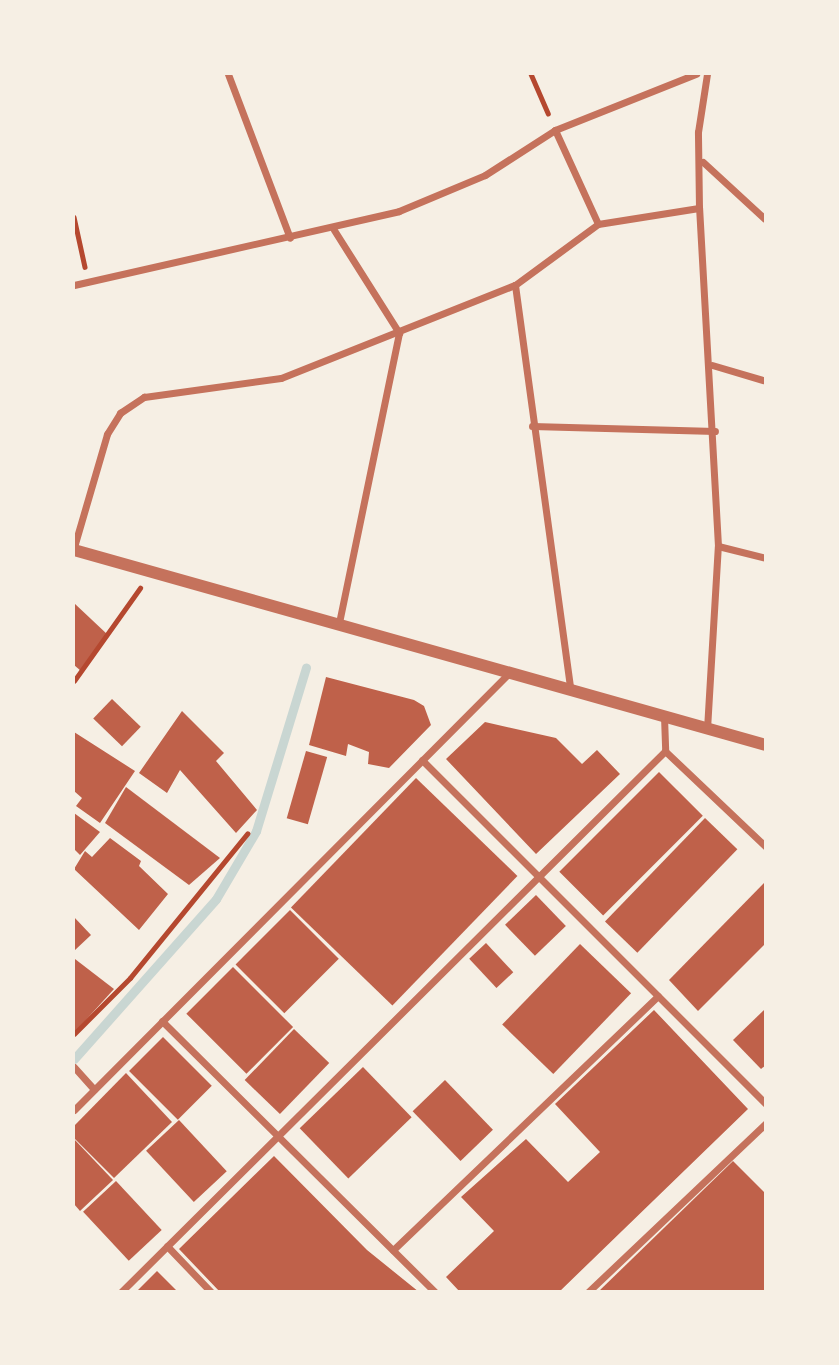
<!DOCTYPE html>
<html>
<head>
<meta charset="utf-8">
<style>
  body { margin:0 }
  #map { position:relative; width:839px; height:1365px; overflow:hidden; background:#f6efe4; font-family:Signika,sans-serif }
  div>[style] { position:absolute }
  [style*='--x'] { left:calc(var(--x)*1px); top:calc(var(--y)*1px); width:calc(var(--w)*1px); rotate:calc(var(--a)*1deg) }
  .stream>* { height:9px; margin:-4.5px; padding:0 4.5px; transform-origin:4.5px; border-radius:4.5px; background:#c9d6d2 }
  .building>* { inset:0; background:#bf614a; transform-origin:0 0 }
  .path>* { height:4.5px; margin:-2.25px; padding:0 2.25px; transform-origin:2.25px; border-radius:2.25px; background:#b5482f }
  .minor>* { height:7px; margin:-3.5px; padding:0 3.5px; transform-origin:3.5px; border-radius:3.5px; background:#c5725c }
  .tertiary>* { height:12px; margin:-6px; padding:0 6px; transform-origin:6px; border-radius:6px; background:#c5725c }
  span { translate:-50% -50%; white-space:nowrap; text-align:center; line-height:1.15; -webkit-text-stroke:7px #f6efe4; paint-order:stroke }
  .frame { position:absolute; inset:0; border:75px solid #f6efe4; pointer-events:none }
</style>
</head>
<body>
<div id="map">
  <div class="stream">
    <i style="--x:74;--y:1059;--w:214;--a:-48.4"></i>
    <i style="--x:216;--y:899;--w:79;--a:-59.5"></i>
    <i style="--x:256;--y:831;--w:171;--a:-73"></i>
  </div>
  <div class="building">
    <i style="clip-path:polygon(74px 603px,108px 635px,81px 671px,74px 665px)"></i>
    <i style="clip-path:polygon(326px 677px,414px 700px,424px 706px,431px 725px,389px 768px,368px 764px,369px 752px,348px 744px,346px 756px,309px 745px)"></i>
    <i style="left:112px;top:699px;width:40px;height:27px;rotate:44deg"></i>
    <i style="clip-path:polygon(182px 711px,224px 753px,216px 761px,257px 810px,236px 833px,180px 770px,167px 793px,139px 773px)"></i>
    <i style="clip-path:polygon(485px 722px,556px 738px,582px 764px,597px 750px,620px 774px,536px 854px,446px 759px)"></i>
    <i style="clip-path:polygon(74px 732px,135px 771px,100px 823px,76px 806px,82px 798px,74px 791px)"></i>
    <i style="left:306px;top:751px;width:22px;height:70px;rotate:16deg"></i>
    <i style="left:659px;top:772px;width:62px;height:141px;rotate:45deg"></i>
    <i style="left:416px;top:778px;width:141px;height:180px;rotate:44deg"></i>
    <i style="clip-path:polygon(126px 787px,220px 858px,189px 885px,105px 823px)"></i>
    <i style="clip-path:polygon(74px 813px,100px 832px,80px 855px,74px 849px)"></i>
    <i style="left:705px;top:818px;width:45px;height:144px;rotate:44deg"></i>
    <i style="clip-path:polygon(110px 838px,141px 861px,139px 866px,168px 894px,139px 930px,74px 869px,85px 851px,92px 857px)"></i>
    <i style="clip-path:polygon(766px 881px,766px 943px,698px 1011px,669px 980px)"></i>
    <i style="left:536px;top:895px;width:43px;height:43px;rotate:46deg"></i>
    <i style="left:290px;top:910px;width:69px;height:77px;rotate:45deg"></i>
    <i style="clip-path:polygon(74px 917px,91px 935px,74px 951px)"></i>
    <i style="left:486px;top:943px;width:40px;height:23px;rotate:47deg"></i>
    <i style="left:580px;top:944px;width:71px;height:112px;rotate:44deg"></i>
    <i style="clip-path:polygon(75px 959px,114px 989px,74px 1033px,74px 960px)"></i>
    <i style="left:233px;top:967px;width:85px;height:66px;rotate:45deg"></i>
    <i style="clip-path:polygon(766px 1008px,766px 1065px,761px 1069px,733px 1040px)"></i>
    <i style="clip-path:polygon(654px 1010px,748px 1109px,559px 1292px,460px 1292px,446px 1277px,494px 1231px,461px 1197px,526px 1139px,568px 1182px,600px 1152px,555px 1104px)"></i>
    <i style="left:294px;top:1029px;width:49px;height:71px;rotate:44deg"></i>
    <i style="left:163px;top:1037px;width:69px;height:48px;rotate:45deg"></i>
    <i style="left:363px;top:1067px;width:70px;height:88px;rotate:46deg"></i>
    <i style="clip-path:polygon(126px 1073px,172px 1122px,114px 1178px,74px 1138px,74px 1126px)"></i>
    <i style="left:445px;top:1080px;width:69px;height:45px;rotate:46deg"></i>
    <i style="left:179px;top:1120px;width:70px;height:45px;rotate:47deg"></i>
    <i style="clip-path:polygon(74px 1139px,113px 1180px,80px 1211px,74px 1204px)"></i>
    <i style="clip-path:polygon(274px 1156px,367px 1250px,419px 1292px,220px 1292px,179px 1249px)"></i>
    <i style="clip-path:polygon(733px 1161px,766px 1194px,766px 1292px,598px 1292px)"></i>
    <i style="left:116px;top:1181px;width:67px;height:45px;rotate:47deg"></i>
    <i style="clip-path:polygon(157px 1271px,178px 1292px,136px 1292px)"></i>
  </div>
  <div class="path">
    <i style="--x:531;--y:74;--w:43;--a:66.4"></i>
    <i style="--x:74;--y:217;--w:51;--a:77.6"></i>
    <i style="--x:74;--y:681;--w:114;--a:-54.6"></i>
    <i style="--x:74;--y:1034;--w:79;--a:-45"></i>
    <i style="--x:130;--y:978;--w:186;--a:-50.9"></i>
  </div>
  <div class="minor">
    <i style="--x:228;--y:74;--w:175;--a:69.3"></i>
    <i style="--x:555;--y:130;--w:103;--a:65.4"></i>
    <i style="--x:703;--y:162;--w:86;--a:42.6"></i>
    <i style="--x:334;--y:230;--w:122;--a:57.7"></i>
    <i style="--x:399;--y:333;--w:296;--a:101.7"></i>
    <i style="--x:74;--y:285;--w:333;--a:-12.8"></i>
    <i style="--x:399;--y:211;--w:93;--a:-22.7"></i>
    <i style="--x:485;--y:175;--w:83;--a:-32.7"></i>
    <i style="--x:555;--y:130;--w:152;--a:-21.7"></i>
    <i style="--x:515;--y:285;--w:405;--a:82.2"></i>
    <i style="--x:712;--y:365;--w:56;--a:16.5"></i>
    <i style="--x:532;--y:426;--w:183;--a:1.6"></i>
    <i style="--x:718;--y:546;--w:49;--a:14"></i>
    <i style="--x:74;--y:547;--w:118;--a:-73.7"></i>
    <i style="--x:107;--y:434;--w:25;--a:-58"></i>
    <i style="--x:120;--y:413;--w:29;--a:-34"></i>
    <i style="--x:144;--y:397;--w:138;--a:-7.9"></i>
    <i style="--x:281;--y:378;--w:252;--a:-21.7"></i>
    <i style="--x:515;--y:285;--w:103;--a:-36.3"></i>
    <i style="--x:598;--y:224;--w:102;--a:-9"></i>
    <i style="--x:664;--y:716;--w:35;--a:88"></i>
    <i style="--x:665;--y:751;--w:139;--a:43.5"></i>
    <i style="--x:707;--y:729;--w:183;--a:-86.6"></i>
    <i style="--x:718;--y:546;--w:339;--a:-93.2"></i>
    <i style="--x:699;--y:208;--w:76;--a:-90.8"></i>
    <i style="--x:698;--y:132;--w:59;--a:-81.2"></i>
    <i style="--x:422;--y:760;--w:486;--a:45"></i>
    <i style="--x:162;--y:1021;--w:385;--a:44.8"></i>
    <i style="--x:74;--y:1067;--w:30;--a:48"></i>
    <i style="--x:74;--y:1110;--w:617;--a:-45.13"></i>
    <i style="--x:167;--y:1246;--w:64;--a:46.3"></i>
    <i style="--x:393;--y:1250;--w:367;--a:-43.8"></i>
    <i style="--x:121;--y:1292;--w:767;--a:-44.84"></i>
    <i style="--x:588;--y:1292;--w:245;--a:-43.5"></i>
  </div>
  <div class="tertiary">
    <i style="--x:74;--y:550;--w:719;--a:15.74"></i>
  </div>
  <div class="frame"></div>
</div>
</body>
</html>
